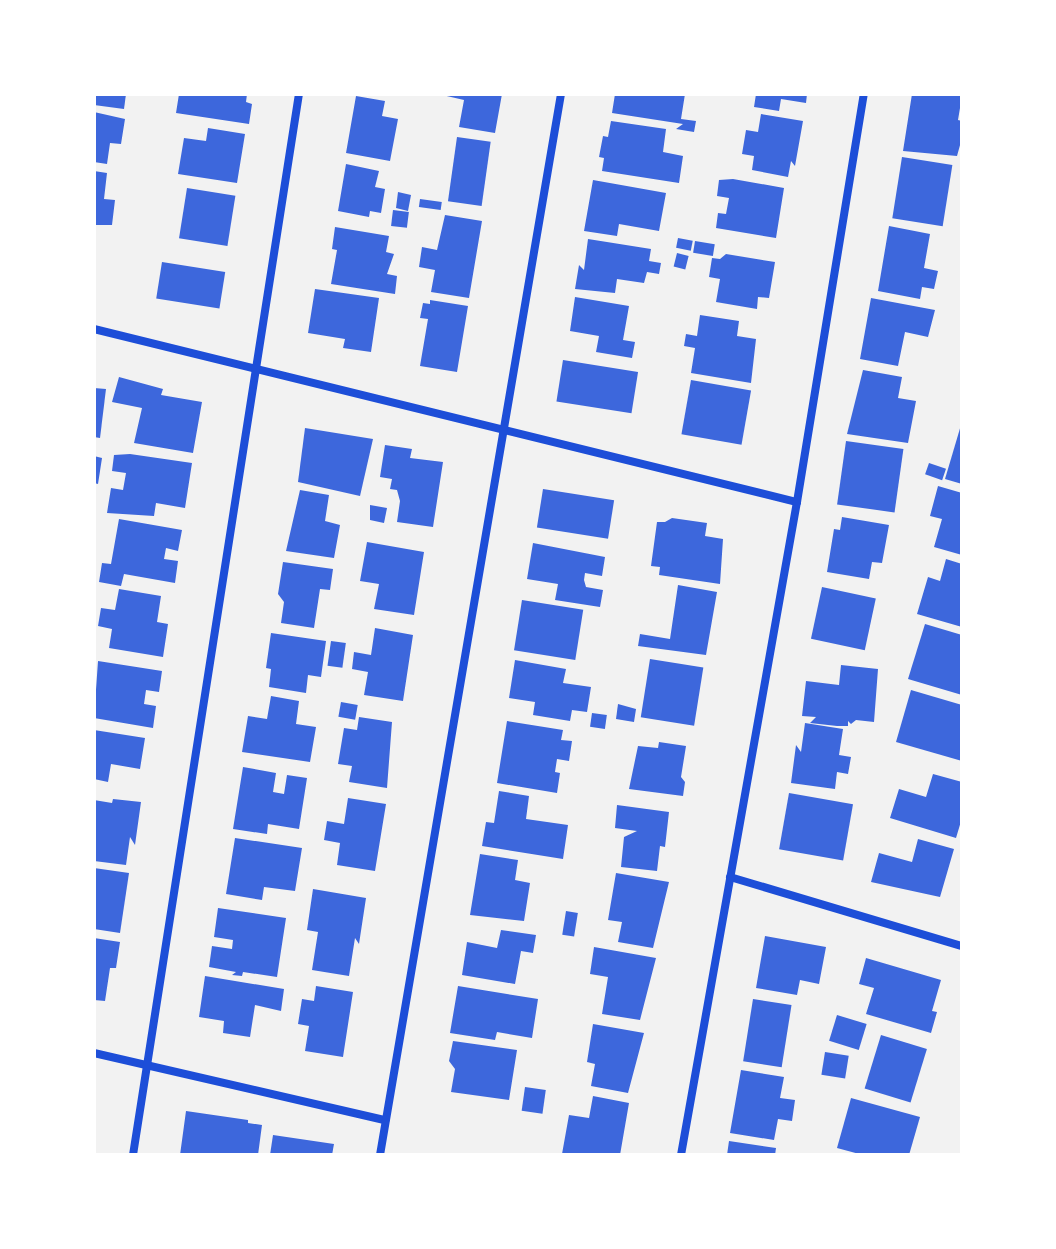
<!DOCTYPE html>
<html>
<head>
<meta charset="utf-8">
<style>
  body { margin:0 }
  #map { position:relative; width:1056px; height:1249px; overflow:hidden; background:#f2f2f2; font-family:Literata,serif }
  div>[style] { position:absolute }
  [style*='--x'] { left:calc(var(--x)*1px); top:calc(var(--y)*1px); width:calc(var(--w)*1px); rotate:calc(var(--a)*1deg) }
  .building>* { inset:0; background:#3d67dc; transform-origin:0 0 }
  .minor>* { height:8px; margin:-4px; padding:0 4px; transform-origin:4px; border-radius:4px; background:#1d4ed8 }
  span { translate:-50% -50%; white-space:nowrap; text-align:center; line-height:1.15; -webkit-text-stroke:8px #fff; paint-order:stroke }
  .frame { position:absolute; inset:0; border:96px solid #fff; pointer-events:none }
</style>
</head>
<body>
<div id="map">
  <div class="building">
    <i style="clip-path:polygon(94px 94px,126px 94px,124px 109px,94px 105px)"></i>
    <i style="clip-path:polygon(179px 94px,247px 94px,246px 102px,252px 104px,249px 124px,176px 113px)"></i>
    <i style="clip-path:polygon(438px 94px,502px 94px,495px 133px,459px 127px,464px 100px)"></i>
    <i style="clip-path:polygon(615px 94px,685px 94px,681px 119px,696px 121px,694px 132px,676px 129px,683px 124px,612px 113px)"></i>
    <i style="clip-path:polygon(756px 94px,807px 94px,806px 103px,781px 99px,779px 111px,754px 107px)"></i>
    <i style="clip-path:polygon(912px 94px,962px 96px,958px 120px,962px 121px,962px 138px,957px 156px,903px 151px)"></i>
    <i style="clip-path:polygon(356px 96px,385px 101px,382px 116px,398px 119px,390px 161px,346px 153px)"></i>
    <i style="clip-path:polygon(94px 112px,125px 119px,121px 144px,110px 143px,107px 164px,94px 162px)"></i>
    <i style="clip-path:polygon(761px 114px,803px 121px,795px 166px,791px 161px,788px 177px,752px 170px,754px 156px,742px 154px,746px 130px,758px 132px)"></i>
    <i style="clip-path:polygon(611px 121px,666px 129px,663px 152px,683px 156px,679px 183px,602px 171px,604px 158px,599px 157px,603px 136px,608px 137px)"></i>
    <i style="clip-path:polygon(208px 128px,245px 134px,237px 183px,178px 174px,184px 138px,206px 141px)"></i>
    <i style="left:457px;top:137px;width:34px;height:65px;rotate:8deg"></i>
    <i style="left:902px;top:157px;width:51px;height:62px;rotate:9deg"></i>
    <i style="clip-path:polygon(346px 164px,379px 171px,375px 187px,385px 189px,381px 213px,370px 211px,369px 217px,338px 211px)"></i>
    <i style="clip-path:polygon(94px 171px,107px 173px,104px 199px,115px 200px,112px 225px,94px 225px)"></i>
    <i style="clip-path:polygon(733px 179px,784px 188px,776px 238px,716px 228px,718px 213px,726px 214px,729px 198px,717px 196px,719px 180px)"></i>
    <i style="clip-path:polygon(593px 180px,666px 193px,659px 231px,619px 224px,617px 236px,584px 231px)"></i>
    <i style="left:187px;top:188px;width:49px;height:51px;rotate:9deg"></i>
    <i style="clip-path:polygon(398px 192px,411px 195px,408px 211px,396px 208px)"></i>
    <i style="left:420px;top:199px;width:22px;height:8px;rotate:8deg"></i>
    <i style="left:393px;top:210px;width:16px;height:16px;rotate:7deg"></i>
    <i style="clip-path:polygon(445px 215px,482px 221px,469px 298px,431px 292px,435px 270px,419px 267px,422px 247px,437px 250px)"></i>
    <i style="clip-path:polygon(889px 226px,930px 234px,924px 268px,938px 271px,934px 289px,922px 287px,920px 299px,878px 291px)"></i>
    <i style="clip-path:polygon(335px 227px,389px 236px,386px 252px,394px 254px,387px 274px,397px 276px,395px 294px,331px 284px,337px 250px,332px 249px)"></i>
    <i style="left:678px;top:238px;width:15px;height:10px;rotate:11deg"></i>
    <i style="clip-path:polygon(588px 239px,651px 249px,649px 261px,661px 263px,659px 274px,647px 272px,644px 283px,617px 279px,615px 293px,575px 289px,579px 265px,584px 270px)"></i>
    <i style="left:695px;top:241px;width:20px;height:12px;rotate:9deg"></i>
    <i style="left:677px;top:253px;width:12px;height:14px;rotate:14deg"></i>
    <i style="clip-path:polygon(726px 254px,775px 262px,769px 298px,758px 297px,757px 309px,716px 302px,720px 279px,709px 277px,712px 258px,720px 259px)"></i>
    <i style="left:162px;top:262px;width:64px;height:37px;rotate:9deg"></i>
    <i style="clip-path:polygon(315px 289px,379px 298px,371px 352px,343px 348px,345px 339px,308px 333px)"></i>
    <i style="clip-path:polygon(575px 297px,629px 306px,623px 340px,635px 342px,632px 358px,596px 352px,599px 336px,570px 331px)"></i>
    <i style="clip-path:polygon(871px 298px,935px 310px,928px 337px,905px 332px,898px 366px,860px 359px)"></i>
    <i style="clip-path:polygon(430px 300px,468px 306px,457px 372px,420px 366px,428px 319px,420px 318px,423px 303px,430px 304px)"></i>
    <i style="clip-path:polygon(700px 315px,739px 321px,737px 336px,756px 339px,751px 383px,691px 373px,695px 348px,684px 346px,686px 334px,697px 336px)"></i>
    <i style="left:563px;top:360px;width:76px;height:42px;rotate:9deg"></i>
    <i style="clip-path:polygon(863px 370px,902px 377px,898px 398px,916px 401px,908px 443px,847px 434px)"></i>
    <i style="clip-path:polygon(119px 377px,163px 389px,161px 395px,202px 402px,193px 453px,134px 443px,142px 408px,112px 402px)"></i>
    <i style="left:691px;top:380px;width:61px;height:55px;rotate:10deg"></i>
    <i style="clip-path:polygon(94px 388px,106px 389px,100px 438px,94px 437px)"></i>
    <i style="clip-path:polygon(961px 425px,962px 425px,962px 484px,945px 479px)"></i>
    <i style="clip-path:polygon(305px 428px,373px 439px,360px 496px,298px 482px)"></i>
    <i style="left:846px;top:441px;width:58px;height:64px;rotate:8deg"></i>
    <i style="clip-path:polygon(385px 445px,412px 449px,410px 458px,443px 462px,433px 527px,397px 522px,400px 501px,397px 490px,390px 489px,392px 479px,380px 477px)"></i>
    <i style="clip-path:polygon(130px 454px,192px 463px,185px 508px,156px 503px,154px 516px,107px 513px,111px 488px,123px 490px,126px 473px,112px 471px,114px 455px)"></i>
    <i style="clip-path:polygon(94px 456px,102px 458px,98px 484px,94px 483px)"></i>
    <i style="left:929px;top:463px;width:18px;height:12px;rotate:19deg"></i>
    <i style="clip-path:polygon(938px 486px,962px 493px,962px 555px,934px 547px,942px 519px,930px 516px)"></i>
    <i style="left:543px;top:489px;width:72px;height:39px;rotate:9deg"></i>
    <i style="clip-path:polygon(300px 490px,329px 495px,325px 521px,340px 525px,334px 558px,286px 551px)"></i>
    <i style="clip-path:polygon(370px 505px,387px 508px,384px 523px,370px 520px)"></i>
    <i style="clip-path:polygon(842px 517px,889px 525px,882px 563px,872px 562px,869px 579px,827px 572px,834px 529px,840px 530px)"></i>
    <i style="clip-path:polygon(672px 518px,707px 523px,705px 536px,723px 539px,720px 584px,659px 575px,660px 567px,651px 566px,657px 522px,665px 522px)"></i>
    <i style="clip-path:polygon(119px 519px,182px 530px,178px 551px,166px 548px,164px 559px,178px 561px,175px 583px,124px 574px,121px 586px,99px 582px,102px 563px,111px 564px)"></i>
    <i style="clip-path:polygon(367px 542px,424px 552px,414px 615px,374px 609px,379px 584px,360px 581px)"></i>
    <i style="clip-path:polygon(533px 543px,605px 557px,602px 576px,585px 573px,584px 580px,586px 587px,603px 590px,600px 607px,555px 600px,558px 584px,527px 579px)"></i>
    <i style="clip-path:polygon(946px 559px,962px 564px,962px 627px,917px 614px,928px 577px,940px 581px)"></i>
    <i style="clip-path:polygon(283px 562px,333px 569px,330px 590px,320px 589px,314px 628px,281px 623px,284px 602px,278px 594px)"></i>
    <i style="clip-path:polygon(678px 585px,717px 592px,706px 655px,638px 646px,640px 634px,670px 639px)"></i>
    <i style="left:822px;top:587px;width:55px;height:53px;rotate:12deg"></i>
    <i style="clip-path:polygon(119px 589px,161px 596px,157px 622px,168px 624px,163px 657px,109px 648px,112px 629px,98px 626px,101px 608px,115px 610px)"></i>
    <i style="left:522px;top:600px;width:62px;height:51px;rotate:9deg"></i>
    <i style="clip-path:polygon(925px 624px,962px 635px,962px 695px,908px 679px)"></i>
    <i style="clip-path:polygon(375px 628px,413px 635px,403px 701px,364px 695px,368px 672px,352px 669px,354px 652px,371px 655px)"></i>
    <i style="clip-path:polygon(271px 633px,326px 641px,321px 677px,308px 675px,306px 693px,269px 687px,271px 669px,266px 668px)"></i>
    <i style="left:331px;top:641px;width:15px;height:25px;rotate:8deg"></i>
    <i style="left:650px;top:659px;width:54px;height:59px;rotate:9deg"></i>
    <i style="clip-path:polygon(515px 660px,566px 669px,563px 683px,591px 687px,587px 712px,572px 710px,570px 721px,533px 715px,535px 702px,509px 698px)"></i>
    <i style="clip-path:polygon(98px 661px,162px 671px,159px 692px,146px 690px,144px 704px,156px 706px,153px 728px,94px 718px)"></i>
    <i style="clip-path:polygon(841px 665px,878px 669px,874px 722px,856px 720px,851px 724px,848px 721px,848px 726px,837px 726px,810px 723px,816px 717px,802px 716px,806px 681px,839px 685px)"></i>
    <i style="clip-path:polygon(911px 690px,962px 705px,962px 761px,896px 742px)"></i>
    <i style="clip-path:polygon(271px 696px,299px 701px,296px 724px,316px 727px,310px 762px,242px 752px,248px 716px,267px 719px)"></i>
    <i style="left:341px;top:702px;width:17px;height:15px;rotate:10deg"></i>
    <i style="clip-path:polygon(618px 704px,636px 709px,634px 722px,616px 719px)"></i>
    <i style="left:592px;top:713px;width:15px;height:14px;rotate:8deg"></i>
    <i style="clip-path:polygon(359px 717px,392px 722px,387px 788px,349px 782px,352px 766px,338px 764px,344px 728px,357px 730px)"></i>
    <i style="clip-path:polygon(507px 721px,563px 730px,561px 740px,572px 741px,569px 761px,557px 759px,555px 772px,560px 773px,557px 793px,497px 783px)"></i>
    <i style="clip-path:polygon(805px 723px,843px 729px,839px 755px,851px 757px,848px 774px,837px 772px,835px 789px,791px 783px,796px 745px,801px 752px)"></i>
    <i style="clip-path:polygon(94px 730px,145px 738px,140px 769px,111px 764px,108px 782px,94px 779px)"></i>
    <i style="clip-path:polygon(659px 742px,686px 746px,681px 777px,685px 782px,683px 796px,629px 789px,638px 746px,658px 748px)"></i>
    <i style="clip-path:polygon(243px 767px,276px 773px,273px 792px,284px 794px,287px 775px,307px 778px,299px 829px,268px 824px,267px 834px,233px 829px)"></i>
    <i style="clip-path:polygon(933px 774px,962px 782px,962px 818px,956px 838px,890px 818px,899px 789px,926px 797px)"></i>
    <i style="clip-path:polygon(499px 791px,529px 796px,526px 819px,568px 825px,563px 859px,482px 846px,486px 822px,494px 823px)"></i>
    <i style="left:789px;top:793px;width:65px;height:57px;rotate:10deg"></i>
    <i style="clip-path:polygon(348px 798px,386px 804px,375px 871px,337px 865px,340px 843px,324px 840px,327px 821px,344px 824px)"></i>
    <i style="clip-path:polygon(113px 799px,141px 802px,135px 845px,130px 837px,126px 865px,94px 861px,94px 800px,112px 803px)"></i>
    <i style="clip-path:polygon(617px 805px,669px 812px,665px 847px,660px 846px,657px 871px,621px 867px,624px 837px,637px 831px,615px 828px)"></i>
    <i style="clip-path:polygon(235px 838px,302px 848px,295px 891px,264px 887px,262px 900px,226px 894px)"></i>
    <i style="clip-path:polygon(918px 839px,954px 849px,940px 897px,871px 882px,879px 853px,912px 862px)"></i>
    <i style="clip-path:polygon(480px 854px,518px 860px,515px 880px,530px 883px,524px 921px,470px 915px)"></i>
    <i style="clip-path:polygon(94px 868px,129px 873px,120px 933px,94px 929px)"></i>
    <i style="clip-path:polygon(616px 873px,669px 882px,653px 948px,618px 942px,622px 922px,608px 920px)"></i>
    <i style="clip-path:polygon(313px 889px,366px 898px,359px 944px,355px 938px,349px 976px,312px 970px,318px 932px,307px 930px)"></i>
    <i style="clip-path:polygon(218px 908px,286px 918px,277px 977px,243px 972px,242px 976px,232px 975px,236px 972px,209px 967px,212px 946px,232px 949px,233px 940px,214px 937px)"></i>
    <i style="left:566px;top:911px;width:12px;height:24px;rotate:9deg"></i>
    <i style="clip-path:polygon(501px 930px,536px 935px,533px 953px,521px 951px,515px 984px,462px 975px,467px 942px,497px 948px)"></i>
    <i style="clip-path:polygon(765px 936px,826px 947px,819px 984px,800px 980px,797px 995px,756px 988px)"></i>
    <i style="clip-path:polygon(94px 938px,120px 942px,116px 968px,110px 968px,105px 1001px,94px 1000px)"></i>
    <i style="clip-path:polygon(594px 947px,656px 958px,640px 1020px,602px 1014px,608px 977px,590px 974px)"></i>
    <i style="clip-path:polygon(866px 958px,941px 980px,932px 1011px,937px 1012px,931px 1033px,866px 1014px,874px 988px,859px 984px)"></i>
    <i style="clip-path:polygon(205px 976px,284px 989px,281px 1011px,255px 1005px,250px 1037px,223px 1033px,224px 1021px,199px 1017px)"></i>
    <i style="clip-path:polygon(316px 986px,353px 992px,343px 1057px,305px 1051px,309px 1026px,298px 1024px,302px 999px,314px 1001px)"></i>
    <i style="clip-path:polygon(458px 986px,538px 999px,532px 1038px,497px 1032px,495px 1040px,450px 1033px)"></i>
    <i style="left:753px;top:999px;width:39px;height:63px;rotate:9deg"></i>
    <i style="left:837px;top:1015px;width:31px;height:27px;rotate:17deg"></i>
    <i style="clip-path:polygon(593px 1024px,644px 1033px,628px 1093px,591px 1086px,595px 1064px,587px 1062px)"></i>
    <i style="left:881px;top:1035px;width:48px;height:56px;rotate:17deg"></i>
    <i style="clip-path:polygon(453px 1041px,517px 1050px,509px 1100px,451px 1092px,455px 1069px,449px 1061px)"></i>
    <i style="left:825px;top:1052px;width:24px;height:23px;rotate:9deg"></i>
    <i style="clip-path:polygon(741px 1070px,784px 1077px,780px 1098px,795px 1100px,792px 1121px,778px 1119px,774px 1140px,730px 1133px)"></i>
    <i style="left:525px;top:1087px;width:21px;height:24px;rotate:8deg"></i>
    <i style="clip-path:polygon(593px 1096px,629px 1103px,620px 1155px,562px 1154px,569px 1115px,589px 1118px)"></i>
    <i style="clip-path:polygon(851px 1098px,920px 1117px,909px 1155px,863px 1155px,837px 1148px)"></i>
    <i style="clip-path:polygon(186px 1111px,248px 1120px,248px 1123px,262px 1125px,258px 1155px,180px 1155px)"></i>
    <i style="clip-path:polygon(273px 1135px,334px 1144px,332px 1155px,270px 1155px)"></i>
    <i style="clip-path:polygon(729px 1141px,776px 1148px,775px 1155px,727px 1155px)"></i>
  </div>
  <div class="minor">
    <i style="--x:94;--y:329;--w:724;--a:13.83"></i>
    <i style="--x:730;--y:877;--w:242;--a:16.6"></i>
    <i style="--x:94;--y:1053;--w:299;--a:13"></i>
    <i style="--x:133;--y:1155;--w:1074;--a:-81.11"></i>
    <i style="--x:380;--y:1155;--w:1076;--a:-80.32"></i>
    <i style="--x:681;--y:1155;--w:663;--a:-79.93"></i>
    <i style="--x:797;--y:502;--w:413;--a:-80.7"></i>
  </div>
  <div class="frame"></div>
</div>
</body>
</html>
